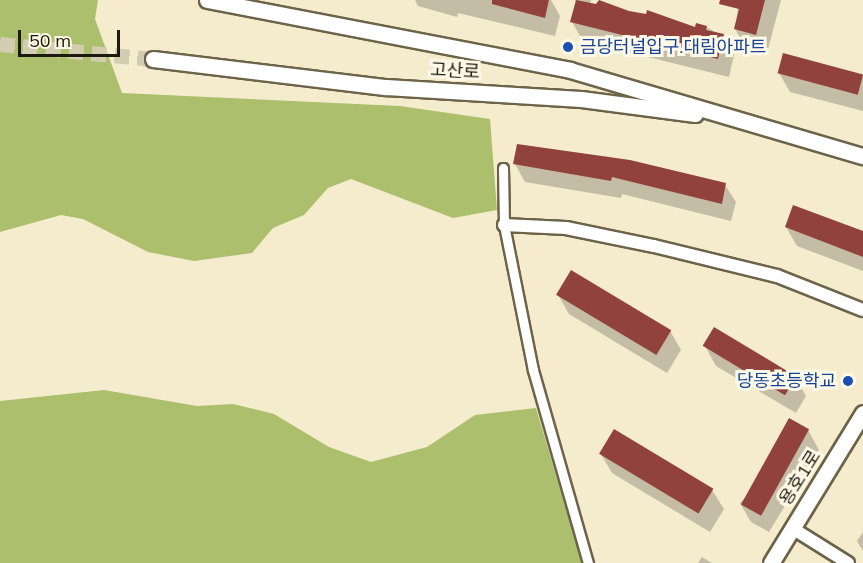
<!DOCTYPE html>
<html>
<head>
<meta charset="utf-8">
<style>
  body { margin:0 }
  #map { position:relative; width:863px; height:563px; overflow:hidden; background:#f5ecce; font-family:Mulish,"Noto Sans KR",sans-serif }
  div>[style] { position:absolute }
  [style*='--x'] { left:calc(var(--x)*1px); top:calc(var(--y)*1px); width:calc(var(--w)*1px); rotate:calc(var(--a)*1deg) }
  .forest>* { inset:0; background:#acbf6d }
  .shadow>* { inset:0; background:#0003 }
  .building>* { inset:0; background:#91423d; transform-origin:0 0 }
  .tertiary-tunnel>* { height:15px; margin-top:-7.5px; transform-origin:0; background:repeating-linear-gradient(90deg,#d4ccb1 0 15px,transparent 0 23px) }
  .roads { filter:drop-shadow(2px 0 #6c6349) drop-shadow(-2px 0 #6c6349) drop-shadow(0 2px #6c6349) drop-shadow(0 -2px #6c6349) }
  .pedestrian>* { height:9px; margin:-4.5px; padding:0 4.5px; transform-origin:4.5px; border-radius:4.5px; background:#fff }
  .minor>* { height:12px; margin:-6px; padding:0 6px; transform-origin:6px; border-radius:6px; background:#fff }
  .tertiary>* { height:15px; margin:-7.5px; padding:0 7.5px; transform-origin:7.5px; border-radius:7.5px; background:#fff }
  .dots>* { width:16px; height:16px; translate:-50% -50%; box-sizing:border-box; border:3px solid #fff9e7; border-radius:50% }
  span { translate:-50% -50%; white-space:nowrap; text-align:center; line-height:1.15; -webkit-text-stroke:6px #fff9e7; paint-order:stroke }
  .transit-label { font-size:18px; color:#164399 }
  .left { translate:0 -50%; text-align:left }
  .right { translate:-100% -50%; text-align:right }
  .street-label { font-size:18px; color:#1c190e }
  .scale { position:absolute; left:18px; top:30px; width:102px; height:27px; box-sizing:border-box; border:3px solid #1c190e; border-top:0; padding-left:8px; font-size:18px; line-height:21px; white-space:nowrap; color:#1c190e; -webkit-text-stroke:4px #fff9e7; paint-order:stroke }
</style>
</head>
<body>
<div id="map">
  <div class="forest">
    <i style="clip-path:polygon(0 0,98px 0,95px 19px,122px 93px,400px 106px,490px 119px,497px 210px,453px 218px,351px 179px,328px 188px,304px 215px,273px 228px,252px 253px,194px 261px,148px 252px,83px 219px,61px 215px,0 232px)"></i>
    <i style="clip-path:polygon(104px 390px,197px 406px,233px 404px,274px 414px,329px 447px,371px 462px,427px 447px,475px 415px,536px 408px,582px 563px,0 563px,0 401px)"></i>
  </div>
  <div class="shadow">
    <i style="clip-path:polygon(415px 0,551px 0,560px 16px,555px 36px,458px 13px,457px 17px,418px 6px)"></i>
    <i style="clip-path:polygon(573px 0,591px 0,590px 4px,628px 13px,696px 29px,706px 27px,723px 36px,734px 55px,729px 77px,583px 41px,572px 22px,578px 1px)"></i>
    <i style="clip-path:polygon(739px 0,781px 0,767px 53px,746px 48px,735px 29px)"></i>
    <i style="clip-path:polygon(779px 73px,863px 76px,863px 111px,790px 92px)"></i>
    <i style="clip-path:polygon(515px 164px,725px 185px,736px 202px,731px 221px,622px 194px,621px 198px,525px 182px)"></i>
    <i style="clip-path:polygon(786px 227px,863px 232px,863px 271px,797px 246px)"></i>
    <i style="clip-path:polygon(558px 295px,670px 331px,681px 350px,667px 373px,569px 314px)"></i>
    <i style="clip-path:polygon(705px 346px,795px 377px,806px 396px,796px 413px,716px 366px)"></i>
    <i style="clip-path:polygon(808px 430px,819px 450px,769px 532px,751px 522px,740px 503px)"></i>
    <i style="clip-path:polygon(601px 454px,712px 490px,724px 509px,710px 532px,612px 473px)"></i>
    <i style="clip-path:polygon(863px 532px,863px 551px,857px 541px)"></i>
    <i style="clip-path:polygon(702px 557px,712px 563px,698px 563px)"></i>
  </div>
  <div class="building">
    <i style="clip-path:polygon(492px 0,549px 0,545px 18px,492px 4px)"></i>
    <i style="clip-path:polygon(576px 0,596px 4px,599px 0,629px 11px,646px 14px,647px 10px,695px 27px,696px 23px,707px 26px,706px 30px,724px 34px,718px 59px,570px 22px)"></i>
    <i style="clip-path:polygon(720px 0,765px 0,756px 35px,734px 29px,739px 9px,719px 4px)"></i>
    <i style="left:783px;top:53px;width:83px;height:21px;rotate:15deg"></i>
    <i style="clip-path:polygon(517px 144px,630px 160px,726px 183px,722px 204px,612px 177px,611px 181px,513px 164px)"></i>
    <i style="clip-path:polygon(793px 205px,863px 231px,863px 257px,785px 227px)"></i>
    <i style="left:571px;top:270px;width:117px;height:29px;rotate:31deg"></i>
    <i style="left:714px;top:327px;width:96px;height:22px;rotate:31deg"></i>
    <i style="left:789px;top:418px;width:23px;height:99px;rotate:29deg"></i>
    <i style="left:614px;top:429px;width:116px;height:29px;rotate:31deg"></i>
  </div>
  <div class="tertiary-tunnel">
    <i style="--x:0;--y:44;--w:154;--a:5.6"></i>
  </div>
  <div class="roads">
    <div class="pedestrian">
      <i style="--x:503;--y:168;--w:57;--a:89"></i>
      <i style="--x:504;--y:225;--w:148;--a:78.7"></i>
      <i style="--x:533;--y:370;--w:201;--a:74.1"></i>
    </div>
    <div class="minor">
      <i style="--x:504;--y:225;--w:62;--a:2.8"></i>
      <i style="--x:566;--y:228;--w:90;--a:11.6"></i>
      <i style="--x:654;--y:246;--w:127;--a:13.7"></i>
      <i style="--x:777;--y:276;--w:92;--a:21.6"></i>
      <i style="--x:792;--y:528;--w:66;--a:32"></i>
    </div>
    <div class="tertiary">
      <i style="--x:207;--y:0;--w:370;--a:10.9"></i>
      <i style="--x:570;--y:70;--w:305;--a:16.4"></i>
      <i style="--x:153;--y:59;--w:235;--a:6.9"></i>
      <i style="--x:386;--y:87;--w:195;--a:3.5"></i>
      <i style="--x:581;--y:99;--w:115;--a:7.5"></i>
      <i style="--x:771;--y:563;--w:176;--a:-58.5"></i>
    </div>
  </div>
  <div class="dots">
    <i style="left:568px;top:47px;background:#1a4fb4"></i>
    <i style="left:848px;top:381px;background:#1a4fb4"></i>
  </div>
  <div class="transit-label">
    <span class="left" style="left:580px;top:47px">금당터널입구.대림아파트</span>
    <span class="right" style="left:836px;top:381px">당동초등학교</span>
  </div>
  <div class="street-label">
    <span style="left:455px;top:71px;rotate:3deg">고산로</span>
    <span style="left:800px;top:478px;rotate:-58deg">용호1로</span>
  </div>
  <div class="scale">50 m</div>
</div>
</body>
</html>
